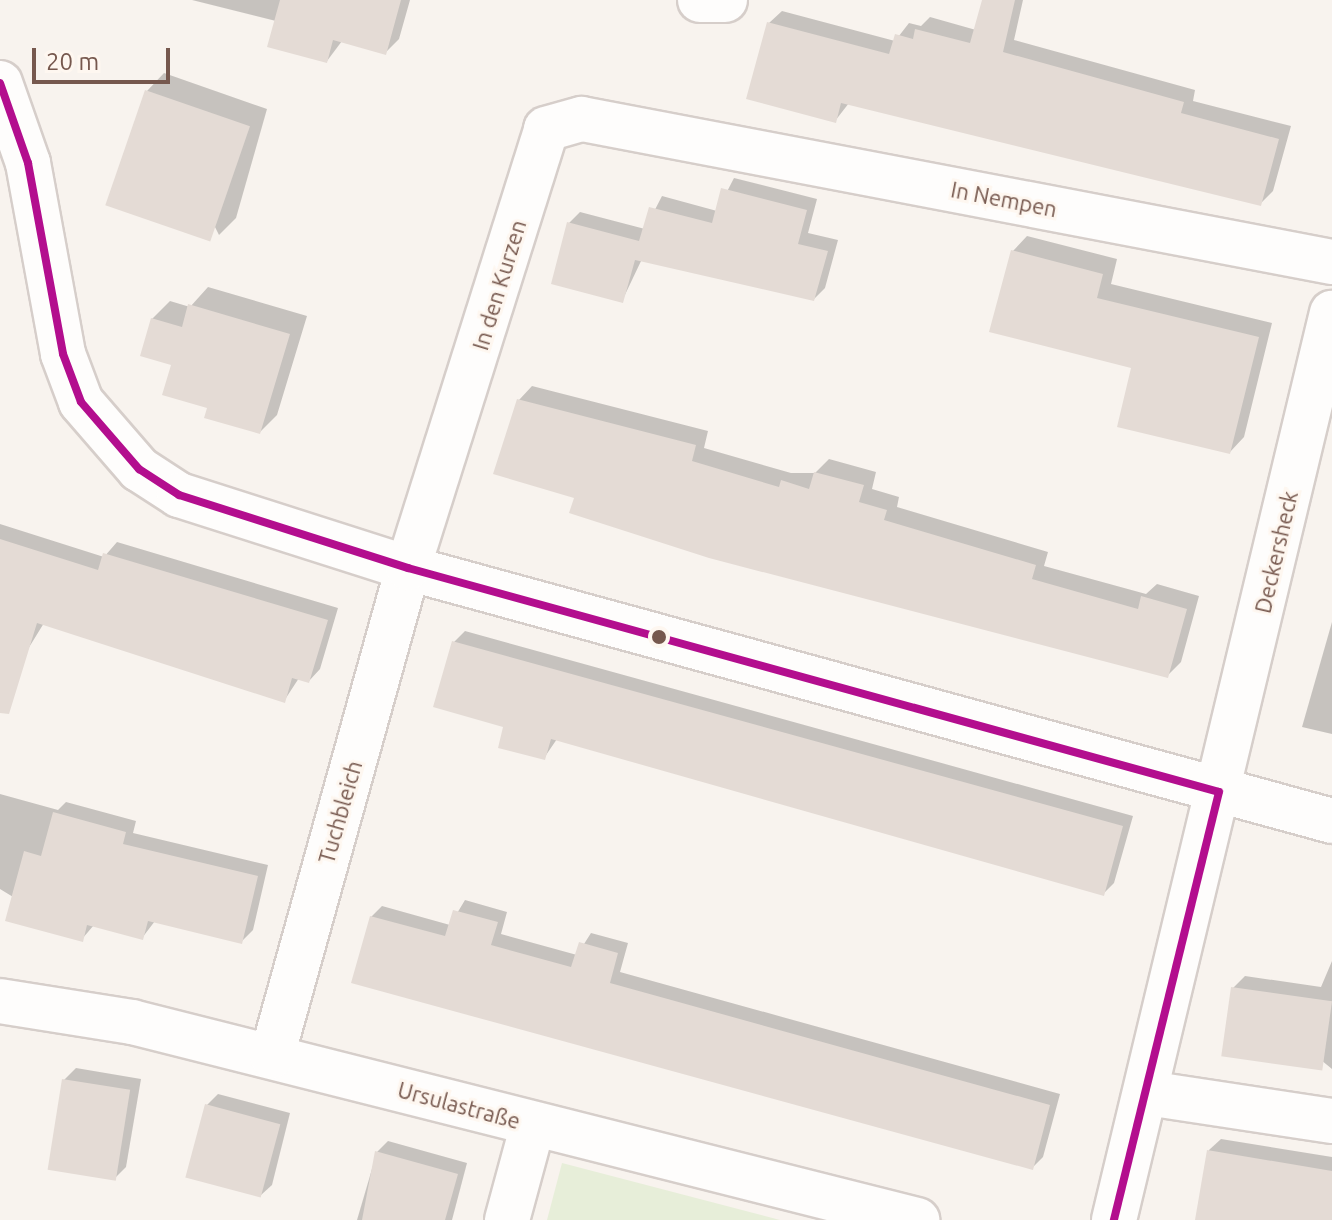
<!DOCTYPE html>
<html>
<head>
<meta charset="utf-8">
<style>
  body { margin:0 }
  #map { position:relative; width:1332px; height:1220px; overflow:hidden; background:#f8f3ee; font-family:Ubuntu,sans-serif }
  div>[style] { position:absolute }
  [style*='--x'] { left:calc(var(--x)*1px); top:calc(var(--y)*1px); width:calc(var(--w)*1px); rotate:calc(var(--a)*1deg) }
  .green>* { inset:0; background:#e7eed9 }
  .shadow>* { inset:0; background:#0003 }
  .building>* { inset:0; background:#e4dbd5; transform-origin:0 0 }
  .roads { filter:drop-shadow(2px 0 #d6ceca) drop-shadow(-2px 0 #d6ceca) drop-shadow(0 2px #d6ceca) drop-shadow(0 -2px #d6ceca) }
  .minor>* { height:44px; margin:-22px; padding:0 22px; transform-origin:22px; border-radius:22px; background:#fefdfc }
  .bus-1>* { height:8px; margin:-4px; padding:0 4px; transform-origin:4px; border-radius:4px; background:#b30e8e }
  .dots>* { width:22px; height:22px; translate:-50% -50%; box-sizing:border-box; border:4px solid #fef7f0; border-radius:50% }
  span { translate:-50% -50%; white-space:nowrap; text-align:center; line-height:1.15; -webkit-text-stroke:6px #fef7f0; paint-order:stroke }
  .street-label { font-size:22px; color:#76584e }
  .scale { position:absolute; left:32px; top:48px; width:138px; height:36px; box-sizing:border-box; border:4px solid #76584e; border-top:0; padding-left:10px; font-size:24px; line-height:28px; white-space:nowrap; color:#76584e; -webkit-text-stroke:6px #fef7f0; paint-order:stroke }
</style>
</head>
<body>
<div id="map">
  <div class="green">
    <i style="clip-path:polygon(562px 1163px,780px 1220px,547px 1220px)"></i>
  </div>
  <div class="shadow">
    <i style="clip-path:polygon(192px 0,410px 0,399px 39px,386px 52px,342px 41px,327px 61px,276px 21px)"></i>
    <i style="clip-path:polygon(984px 0,1023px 0,1014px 40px,1195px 90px,1193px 101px,1291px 126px,1273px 191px,1260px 204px,849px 103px,835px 121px,769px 23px,782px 11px,895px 41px,909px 23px,921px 26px,930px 17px,976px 30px)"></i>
    <i style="clip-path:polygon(164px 73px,267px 109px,236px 218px,219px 235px,147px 91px)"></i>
    <i style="clip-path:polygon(734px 178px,817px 199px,808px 233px,838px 240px,825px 288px,814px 299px,642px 259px,622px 301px,569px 223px,580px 212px,645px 229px,662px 196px,717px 211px)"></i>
    <i style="clip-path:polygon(1027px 236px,1117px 259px,1111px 284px,1272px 323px,1244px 437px,1230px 452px,1013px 251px)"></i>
    <i style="clip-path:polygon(208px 287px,307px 316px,277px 415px,260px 432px,210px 407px,173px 364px,152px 319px,170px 301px,190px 307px)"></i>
    <i style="clip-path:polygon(532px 386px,708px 431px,704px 448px,791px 473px,815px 473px,829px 459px,876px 472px,872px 489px,899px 497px,897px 507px,1048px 552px,1044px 566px,1146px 594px,1157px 584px,1199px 596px,1181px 662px,1167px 676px,572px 512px,576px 497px,519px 400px)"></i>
    <i style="clip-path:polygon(0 524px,104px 557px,117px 542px,338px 608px,320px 669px,309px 681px,299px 678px,284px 701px,44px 623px,28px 649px,0 641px)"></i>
    <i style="clip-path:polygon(1332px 622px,1332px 734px,1302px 727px)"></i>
    <i style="clip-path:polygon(465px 631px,1133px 816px,1114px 883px,1103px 894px,557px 739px,544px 758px,505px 725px,454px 642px)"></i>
    <i style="clip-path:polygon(0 794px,58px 810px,66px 802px,136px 821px,133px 833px,268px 865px,253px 930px,241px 942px,155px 921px,142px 938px,94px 925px,82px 939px,0 889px)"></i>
    <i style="clip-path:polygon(465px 900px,507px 912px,501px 934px,577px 955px,591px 933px,628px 943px,620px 972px,1060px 1094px,1043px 1157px,1032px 1168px,371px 917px,382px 906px,450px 925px)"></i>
    <i style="clip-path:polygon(1332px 961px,1332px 1069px,1233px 988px,1245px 976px,1321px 987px)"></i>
    <i style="clip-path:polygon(76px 1068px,141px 1079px,126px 1167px,114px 1179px,64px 1080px)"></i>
    <i style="clip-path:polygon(218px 1094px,290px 1113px,272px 1185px,261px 1195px,207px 1105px)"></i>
    <i style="clip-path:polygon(1221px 1139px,1332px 1157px,1332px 1220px,1197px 1220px,1209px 1150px)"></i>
    <i style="clip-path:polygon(388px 1141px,467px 1163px,452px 1220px,357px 1220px,377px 1152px)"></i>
  </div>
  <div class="building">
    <i style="clip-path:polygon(280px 0,401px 0,386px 55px,333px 40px,327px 63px,267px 47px)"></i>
    <i style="clip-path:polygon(982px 0,1015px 0,1003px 52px,1184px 102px,1181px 113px,1279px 139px,1261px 206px,841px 103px,836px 123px,746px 99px,767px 22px,889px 54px,895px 34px,913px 39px,915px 29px,970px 43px)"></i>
    <i style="left:145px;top:90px;width:111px;height:122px;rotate:19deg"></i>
    <i style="clip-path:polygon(721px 188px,807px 210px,798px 244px,828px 251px,814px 301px,635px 260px,623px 303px,551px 284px,567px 222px,639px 241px,649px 207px,712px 223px)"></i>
    <i style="clip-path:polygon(1011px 250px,1103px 274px,1097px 298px,1259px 337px,1230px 454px,1117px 427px,1131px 368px,989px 332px)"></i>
    <i style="clip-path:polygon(188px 304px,290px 334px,260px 434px,204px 418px,207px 408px,162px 395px,171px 365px,140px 356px,151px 318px,182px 327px)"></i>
    <i style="clip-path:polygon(517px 399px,696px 445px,692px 461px,779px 487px,781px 480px,809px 489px,814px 472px,864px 485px,859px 502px,887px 510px,884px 520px,1036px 565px,1032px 579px,1138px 609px,1141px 596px,1187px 609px,1168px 678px,709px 558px,569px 513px,574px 498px,493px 474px)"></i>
    <i style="clip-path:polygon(0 539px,98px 570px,103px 553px,328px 620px,309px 683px,292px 678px,285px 703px,37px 623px,9px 714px,0 713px)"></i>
    <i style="clip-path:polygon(452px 641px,1123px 826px,1104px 896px,551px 739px,545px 760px,498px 748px,503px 727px,433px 707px)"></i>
    <i style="clip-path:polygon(53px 812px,126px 832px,123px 844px,258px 876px,242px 944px,148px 921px,143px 940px,87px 925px,83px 942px,5px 921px,24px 851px,41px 856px)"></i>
    <i style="clip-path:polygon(453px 910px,498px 922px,491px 945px,571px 967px,579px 942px,618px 953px,610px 983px,1050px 1105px,1033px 1170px,351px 983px,370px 916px,445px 936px)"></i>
    <i style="left:1231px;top:987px;width:102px;height:70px;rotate:8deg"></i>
    <i style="left:62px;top:1079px;width:69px;height:92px;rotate:9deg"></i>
    <i style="left:205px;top:1104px;width:78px;height:76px;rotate:15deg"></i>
    <i style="clip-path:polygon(1207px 1150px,1332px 1171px,1332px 1220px,1195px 1220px)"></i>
    <i style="clip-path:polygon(375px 1151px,458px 1174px,445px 1220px,362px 1220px)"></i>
  </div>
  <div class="roads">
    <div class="minor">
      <i style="--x:700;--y:0;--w:25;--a:0"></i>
      <i style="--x:0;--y:83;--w:85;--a:70.7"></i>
      <i style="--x:28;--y:163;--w:194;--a:79.6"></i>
      <i style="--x:63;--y:354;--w:51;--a:69.4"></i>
      <i style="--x:81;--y:402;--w:89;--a:49.1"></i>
      <i style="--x:139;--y:469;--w:48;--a:33"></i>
      <i style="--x:179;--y:495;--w:240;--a:17.7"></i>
      <i style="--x:408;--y:568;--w:958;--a:15.31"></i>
      <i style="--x:0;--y:1001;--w:134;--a:9"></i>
      <i style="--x:132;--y:1022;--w:810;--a:14.16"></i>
      <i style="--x:272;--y:1056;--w:507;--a:-74.43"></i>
      <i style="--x:408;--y:568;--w:460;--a:-72.5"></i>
      <i style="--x:546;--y:129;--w:37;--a:-16"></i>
      <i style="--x:582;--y:119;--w:764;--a:10.79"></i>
      <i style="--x:1147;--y:1093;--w:187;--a:8.6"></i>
      <i style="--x:507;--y:1220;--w:99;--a:-74.8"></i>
      <i style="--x:1114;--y:1220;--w:933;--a:-76.49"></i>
    </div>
  </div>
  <div class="bus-1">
    <i style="--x:0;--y:83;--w:85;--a:70.7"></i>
    <i style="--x:28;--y:163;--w:194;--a:79.6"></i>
    <i style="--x:63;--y:354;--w:51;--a:69.4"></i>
    <i style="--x:81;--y:402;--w:89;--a:49.1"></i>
    <i style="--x:139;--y:469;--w:48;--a:33"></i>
    <i style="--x:179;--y:495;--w:240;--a:17.7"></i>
    <i style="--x:408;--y:568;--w:841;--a:15.44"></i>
    <i style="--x:1219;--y:792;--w:441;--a:103.8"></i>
  </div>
  <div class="dots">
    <i style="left:659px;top:637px;background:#76584e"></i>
  </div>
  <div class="street-label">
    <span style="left:1004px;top:199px;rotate:11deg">In Nempen</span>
    <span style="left:499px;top:285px;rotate:-73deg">In den Kurzen</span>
    <span style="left:1276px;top:552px;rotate:-77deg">Deckersheck</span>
    <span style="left:340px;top:812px;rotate:-74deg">Tuchbleich</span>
    <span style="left:459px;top:1105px;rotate:15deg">Ursulastraße</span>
  </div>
  <div class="scale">20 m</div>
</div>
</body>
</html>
